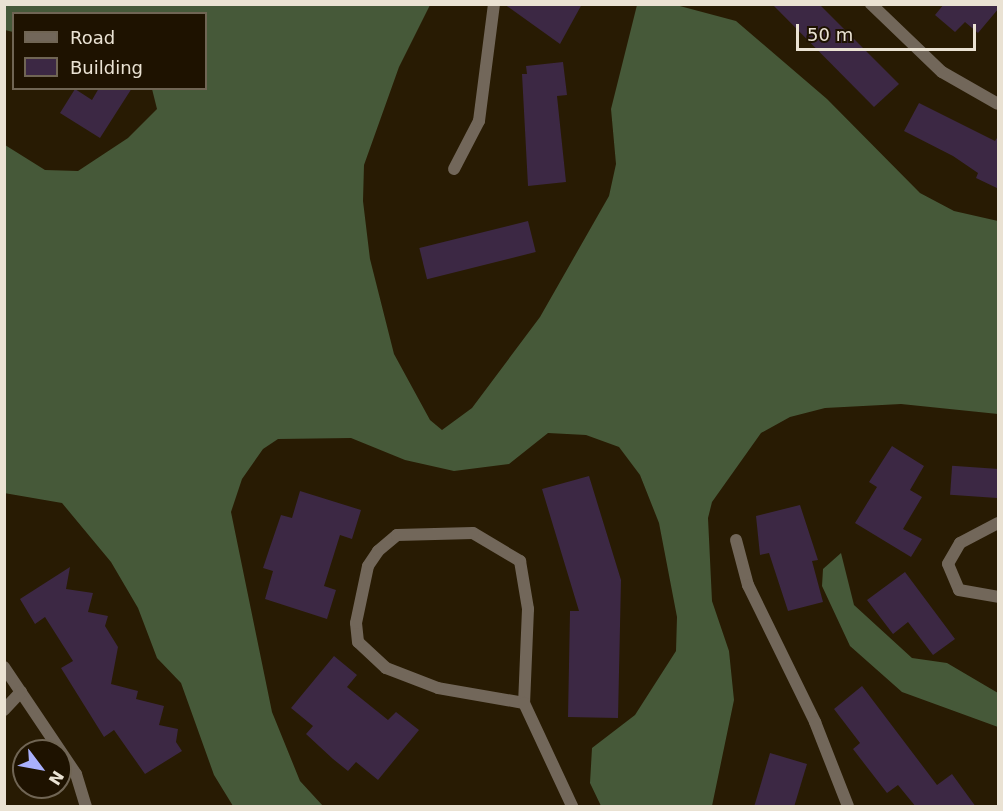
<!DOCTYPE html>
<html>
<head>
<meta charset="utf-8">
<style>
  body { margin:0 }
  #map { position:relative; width:1003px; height:811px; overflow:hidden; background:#281b03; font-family:"DejaVu Sans",sans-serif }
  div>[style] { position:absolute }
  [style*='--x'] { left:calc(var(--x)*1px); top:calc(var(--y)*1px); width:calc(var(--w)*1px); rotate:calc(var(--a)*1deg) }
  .forest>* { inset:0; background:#465939 }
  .building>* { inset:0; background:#3c2844; transform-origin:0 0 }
  .lane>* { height:12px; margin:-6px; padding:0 6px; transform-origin:6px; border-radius:6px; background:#72675a }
  .street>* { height:12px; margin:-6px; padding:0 6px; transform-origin:6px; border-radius:6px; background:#72675a }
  span { translate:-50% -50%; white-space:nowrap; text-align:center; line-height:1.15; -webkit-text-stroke:4.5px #1e1200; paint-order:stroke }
  .frame { position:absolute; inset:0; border:6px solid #eae2d3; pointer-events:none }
  .legend { position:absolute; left:12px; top:12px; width:195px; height:78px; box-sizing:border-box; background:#1e1200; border:2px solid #706554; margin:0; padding:8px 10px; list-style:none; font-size:18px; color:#eae2d3 }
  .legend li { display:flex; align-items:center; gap:12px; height:30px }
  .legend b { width:30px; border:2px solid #706554 }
  .north { position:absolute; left:12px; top:739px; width:60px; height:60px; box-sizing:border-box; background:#1e1200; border:2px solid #706554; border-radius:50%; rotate:122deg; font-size:16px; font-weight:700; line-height:24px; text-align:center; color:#eae2d3 }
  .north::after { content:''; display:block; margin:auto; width:21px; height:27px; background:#a9b0fc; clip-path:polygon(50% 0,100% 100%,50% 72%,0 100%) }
  .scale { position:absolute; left:796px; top:24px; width:180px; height:27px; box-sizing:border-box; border:3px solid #eae2d3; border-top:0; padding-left:8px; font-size:18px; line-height:21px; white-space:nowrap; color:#eae2d3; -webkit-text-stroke:4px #1e1200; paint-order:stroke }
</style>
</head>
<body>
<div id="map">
  <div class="forest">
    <i style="clip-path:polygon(5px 4px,430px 5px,399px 67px,364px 165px,363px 201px,370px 259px,394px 354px,430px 420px,442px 430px,472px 408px,540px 317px,609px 196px,616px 164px,611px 109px,637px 5px,676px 5px,736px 21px,827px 99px,920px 193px,954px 211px,998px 221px,998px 414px,901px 404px,825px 408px,790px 417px,761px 433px,712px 502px,708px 518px,712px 601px,729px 651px,734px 700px,712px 806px,601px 806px,590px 783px,592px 748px,635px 715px,676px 651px,677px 617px,659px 523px,640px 475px,619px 447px,586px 435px,548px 433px,509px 464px,454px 471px,405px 460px,351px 438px,278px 439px,263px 449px,242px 479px,231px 512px,272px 712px,300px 781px,323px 806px,233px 806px,214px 775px,181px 683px,157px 658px,138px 608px,111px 562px,62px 503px,4px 493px,5px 145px,45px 170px,78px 171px,128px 138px,157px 109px,152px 89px,206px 88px,206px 14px,14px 14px,13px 32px,5px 30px)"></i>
    <i style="clip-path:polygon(841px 553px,854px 605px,912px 658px,947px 663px,998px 693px,998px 727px,902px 692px,850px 646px,822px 586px,823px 569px)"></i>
  </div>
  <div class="building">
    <i style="clip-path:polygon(504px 4px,582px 4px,560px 44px)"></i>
    <i style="clip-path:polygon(772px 4px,819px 4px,899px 84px,874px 107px)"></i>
    <i style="clip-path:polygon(944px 4px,999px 4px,999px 8px,978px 33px,965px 22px,955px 32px,935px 15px)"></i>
    <i style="clip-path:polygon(563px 62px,567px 95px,557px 96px,566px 182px,528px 186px,522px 74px,527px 74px,526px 66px)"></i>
    <i style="clip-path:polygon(99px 88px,132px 88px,100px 138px,60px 113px,75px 89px,92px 100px)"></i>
    <i style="clip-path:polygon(919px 103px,995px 141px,999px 135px,999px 189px,976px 178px,978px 173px,953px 156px,904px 131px)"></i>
    <i style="left:528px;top:221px;width:32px;height:112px;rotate:76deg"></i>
    <i style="clip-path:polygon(892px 446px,924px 466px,910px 490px,922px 497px,903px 529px,922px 539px,911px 557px,855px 523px,877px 487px,869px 482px)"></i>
    <i style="left:999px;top:469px;width:29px;height:47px;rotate:94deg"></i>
    <i style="clip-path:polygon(589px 476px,621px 580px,618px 718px,568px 717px,570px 611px,579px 611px,542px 489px)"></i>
    <i style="clip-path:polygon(300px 491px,361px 510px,352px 539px,340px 535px,324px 586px,336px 590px,327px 619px,265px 599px,273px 571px,263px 568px,269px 550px,281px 515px,292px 518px)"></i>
    <i style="clip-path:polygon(800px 505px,818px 560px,812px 561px,823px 602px,788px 611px,769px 553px,760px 555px,756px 516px)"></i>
    <i style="clip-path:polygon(70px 567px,66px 589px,93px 593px,88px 612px,108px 616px,105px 626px,118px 647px,111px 684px,138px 691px,136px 699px,164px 706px,159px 725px,178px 729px,176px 742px,182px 751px,145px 774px,114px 730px,104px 737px,61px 668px,73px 661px,45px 617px,35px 624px,20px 599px)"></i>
    <i style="clip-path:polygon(905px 572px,955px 639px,933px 655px,908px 622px,893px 634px,867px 600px)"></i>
    <i style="clip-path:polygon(334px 656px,357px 675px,347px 687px,388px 720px,396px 712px,419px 730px,378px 780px,356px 762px,348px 771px,333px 759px,306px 734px,313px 726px,291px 708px)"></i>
    <i style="clip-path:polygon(862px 686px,937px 785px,952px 774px,976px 807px,916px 807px,898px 785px,887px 793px,853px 749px,860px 743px,834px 709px)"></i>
    <i style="clip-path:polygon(770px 753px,807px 764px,794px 807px,754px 807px)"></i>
  </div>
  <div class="lane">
    <i style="--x:736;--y:540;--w:47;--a:75.1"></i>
    <i style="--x:748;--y:585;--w:153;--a:63.9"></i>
    <i style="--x:815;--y:722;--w:90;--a:68.6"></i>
  </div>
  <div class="street">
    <i style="--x:871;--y:4;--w:98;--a:43.8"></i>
    <i style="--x:942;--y:72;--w:64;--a:29.7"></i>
    <i style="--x:454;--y:169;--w:54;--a:-62.5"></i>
    <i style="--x:479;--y:121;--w:118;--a:-82.7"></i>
    <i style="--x:998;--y:523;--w:43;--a:152.2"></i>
    <i style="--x:960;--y:543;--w:24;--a:120"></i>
    <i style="--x:948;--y:564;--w:28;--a:67"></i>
    <i style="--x:959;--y:590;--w:40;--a:10"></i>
    <i style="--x:473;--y:533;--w:55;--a:30.8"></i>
    <i style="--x:520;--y:561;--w:49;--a:80.5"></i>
    <i style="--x:528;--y:609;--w:94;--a:92.4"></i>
    <i style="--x:524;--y:703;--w:87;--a:-170.1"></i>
    <i style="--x:438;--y:688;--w:56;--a:-159"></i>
    <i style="--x:386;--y:668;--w:38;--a:-137"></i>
    <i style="--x:358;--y:642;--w:19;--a:-96"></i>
    <i style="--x:356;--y:623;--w:58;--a:-78.1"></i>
    <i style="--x:368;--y:566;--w:18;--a:-56"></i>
    <i style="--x:378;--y:551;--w:25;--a:-40"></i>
    <i style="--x:397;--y:535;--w:76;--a:-1.5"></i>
    <i style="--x:4;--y:667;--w:129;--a:56.1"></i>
    <i style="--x:76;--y:774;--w:34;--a:73"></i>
    <i style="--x:524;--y:703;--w:114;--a:65"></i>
    <i style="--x:4;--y:710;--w:25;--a:-47"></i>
  </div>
  <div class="frame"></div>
  <ul class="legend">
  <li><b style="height:8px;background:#72675a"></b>Road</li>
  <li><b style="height:16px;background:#3c2844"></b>Building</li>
  </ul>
  <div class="north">N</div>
  <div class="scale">50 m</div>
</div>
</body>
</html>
